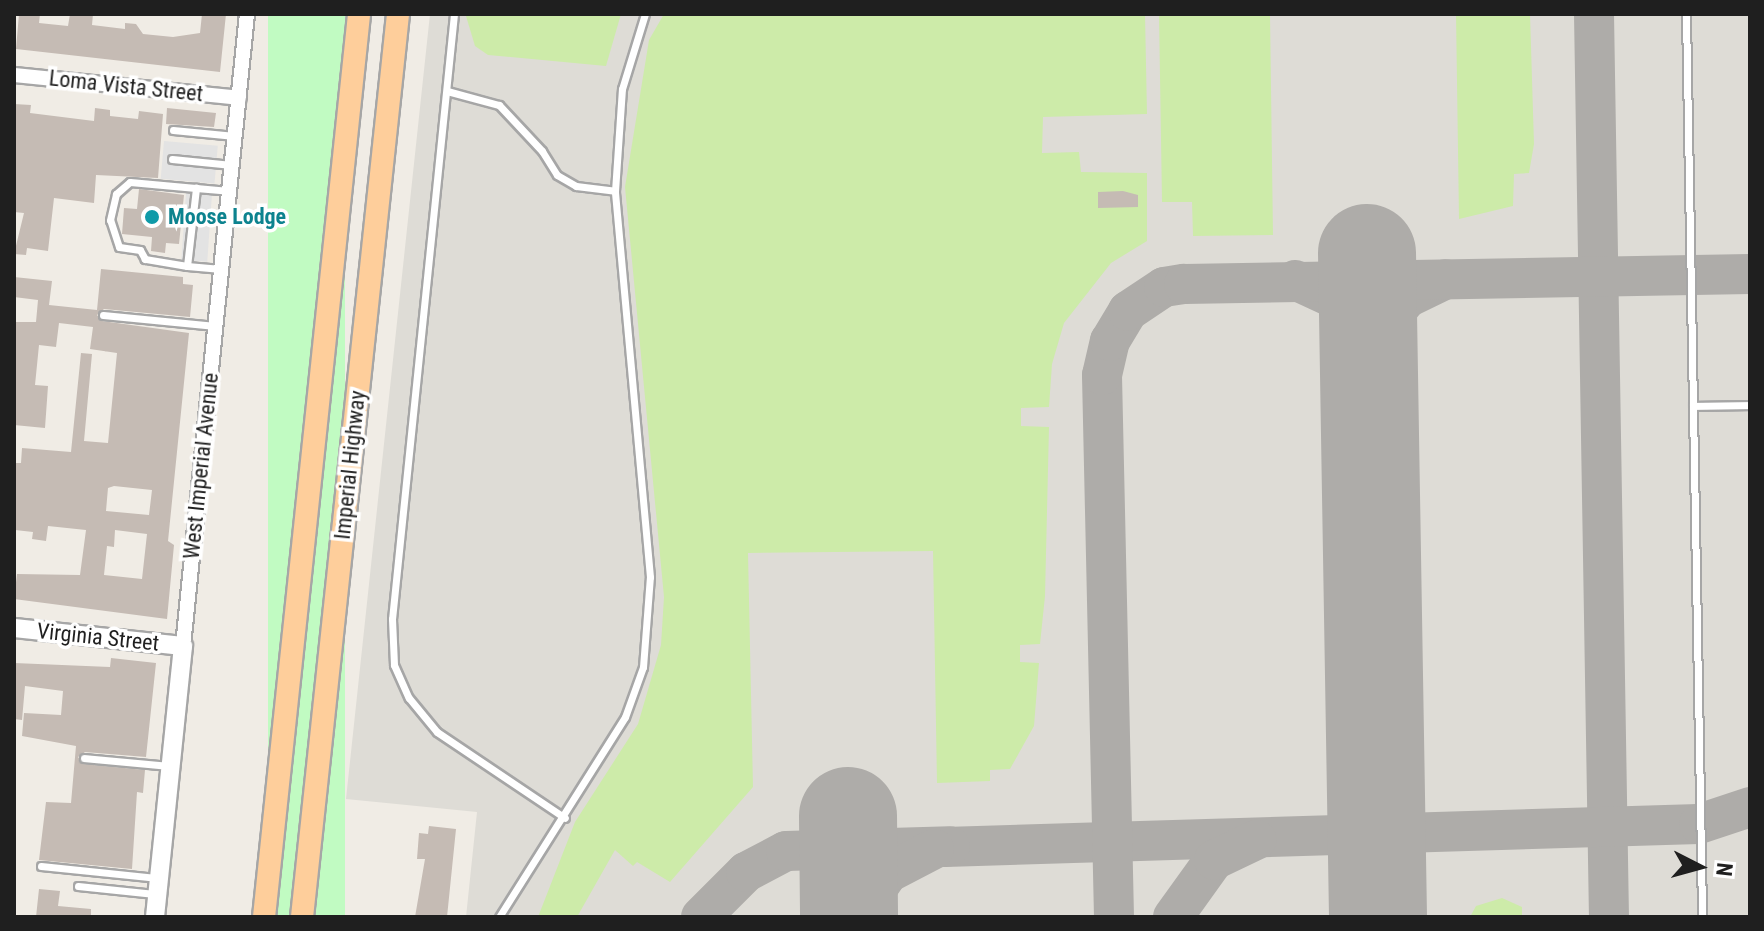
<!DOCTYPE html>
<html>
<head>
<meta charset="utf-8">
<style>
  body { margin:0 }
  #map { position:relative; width:1764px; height:931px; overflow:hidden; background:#f0ece5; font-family:"Roboto Condensed",sans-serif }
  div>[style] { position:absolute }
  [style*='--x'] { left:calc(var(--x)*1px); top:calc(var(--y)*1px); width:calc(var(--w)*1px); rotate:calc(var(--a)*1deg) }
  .airport>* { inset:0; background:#dedcd6 }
  .grass>* { inset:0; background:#cdeba9 }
  .park>* { inset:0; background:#c1fbc2; transform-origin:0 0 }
  .parking>* { inset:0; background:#e3e3e3; transform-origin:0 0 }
  .taxiway>* { height:40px; margin:-20px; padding:0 20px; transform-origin:20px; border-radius:20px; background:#aeaca9 }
  .runway>* { height:98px; margin:-49px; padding:0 49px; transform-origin:49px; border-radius:49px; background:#aeaca9 }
  .building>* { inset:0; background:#c5bbb4 }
  .roads { filter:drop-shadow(2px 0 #a6a6a6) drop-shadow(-2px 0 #a6a6a6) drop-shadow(0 2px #a6a6a6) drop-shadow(0 -2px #a6a6a6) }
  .service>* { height:7px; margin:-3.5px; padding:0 3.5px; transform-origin:3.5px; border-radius:3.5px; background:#fff }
  .minor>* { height:14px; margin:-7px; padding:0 7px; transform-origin:7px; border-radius:7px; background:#fff }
  .tertiary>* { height:18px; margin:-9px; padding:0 9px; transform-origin:9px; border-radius:9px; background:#fff }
  .primary>* { height:22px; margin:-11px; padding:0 11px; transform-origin:11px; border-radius:11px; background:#fece9b }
  .dots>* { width:22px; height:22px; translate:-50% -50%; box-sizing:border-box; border:4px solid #fff; border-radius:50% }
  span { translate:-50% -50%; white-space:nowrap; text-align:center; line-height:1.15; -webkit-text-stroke:7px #fff; paint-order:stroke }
  .street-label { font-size:22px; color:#1f1f1f }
  .culture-label { font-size:22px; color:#0d838f; font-weight:700 }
  .left { translate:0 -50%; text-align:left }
  .frame { position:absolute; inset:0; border:16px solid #1f1f1f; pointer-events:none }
  .north { position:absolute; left:1660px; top:827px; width:80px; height:80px; -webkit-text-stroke:6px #fff; paint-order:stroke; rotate:96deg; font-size:22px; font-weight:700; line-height:32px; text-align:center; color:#1f1f1f }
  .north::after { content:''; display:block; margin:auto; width:28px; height:36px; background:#1f1f1f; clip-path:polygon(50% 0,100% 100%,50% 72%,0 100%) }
</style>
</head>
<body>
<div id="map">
  <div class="airport">
    <i style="clip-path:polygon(430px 14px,1750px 14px,1750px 917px,466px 917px,477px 812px,346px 799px)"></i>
  </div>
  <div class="grass">
    <i style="clip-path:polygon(621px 14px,606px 66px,488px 55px,475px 46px,466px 16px)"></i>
    <i style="clip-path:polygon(664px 14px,1145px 14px,1147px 114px,1043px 117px,1042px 153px,1079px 152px,1081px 172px,1147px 173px,1147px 241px,1111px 263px,1064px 323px,1052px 364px,1049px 407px,1021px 408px,1021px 426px,1049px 427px,1045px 596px,1040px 644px,1020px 645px,1020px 662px,1039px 663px,1034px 726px,1010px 769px,990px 770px,990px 781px,937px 783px,933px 551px,748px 553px,753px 787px,670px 882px,637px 862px,633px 866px,615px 850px,577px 917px,538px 917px,575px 822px,638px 724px,661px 645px,664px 597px,625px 187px,649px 40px)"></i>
    <i style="clip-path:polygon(1159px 14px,1270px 14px,1273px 235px,1193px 236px,1192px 202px,1162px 202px)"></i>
    <i style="clip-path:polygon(1456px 14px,1530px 14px,1534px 144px,1529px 173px,1514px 174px,1513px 206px,1459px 219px)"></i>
    <i style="clip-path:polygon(1502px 898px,1522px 907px,1522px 917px,1470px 917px,1476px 906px)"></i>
  </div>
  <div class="park">
    <i style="left:268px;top:14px;width:77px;height:908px"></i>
  </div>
  <div class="parking">
    <i style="left:164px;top:141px;width:54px;height:38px;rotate:5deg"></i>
    <i style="left:186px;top:193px;width:26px;height:67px;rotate:4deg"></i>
  </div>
  <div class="taxiway">
    <i style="--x:1594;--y:14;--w:903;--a:89.05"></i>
    <i style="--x:1295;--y:280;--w:47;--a:24.9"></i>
    <i style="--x:1338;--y:300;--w:45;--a:56.7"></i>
    <i style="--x:1363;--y:338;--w:21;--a:76"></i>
    <i style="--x:1368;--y:358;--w:26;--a:-67"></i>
    <i style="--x:1378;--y:334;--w:46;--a:-51.1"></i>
    <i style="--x:1407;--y:298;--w:43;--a:-26"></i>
    <i style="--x:945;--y:847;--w:754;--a:-1.75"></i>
    <i style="--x:1699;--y:824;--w:54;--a:-18.4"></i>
    <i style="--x:701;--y:917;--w:64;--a:-45"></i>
    <i style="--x:746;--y:872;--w:45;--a:-27.7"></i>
    <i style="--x:786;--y:851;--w:164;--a:-1.7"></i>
    <i style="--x:858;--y:917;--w:53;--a:-55.7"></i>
    <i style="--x:888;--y:873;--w:52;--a:-27.6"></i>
    <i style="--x:1114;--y:917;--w:542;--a:-91.27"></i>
    <i style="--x:1102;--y:375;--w:35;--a:-77"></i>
    <i style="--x:1110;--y:341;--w:35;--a:-59"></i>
    <i style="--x:1128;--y:311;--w:43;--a:-33.7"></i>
    <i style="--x:1164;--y:287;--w:20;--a:-9"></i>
    <i style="--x:1184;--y:284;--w:566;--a:-1.01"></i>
    <i style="--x:1173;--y:917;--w:70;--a:-54.3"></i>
    <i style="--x:1214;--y:860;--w:47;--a:-25.5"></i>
  </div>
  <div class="runway">
    <i style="--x:1367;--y:253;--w:664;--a:89.05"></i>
    <i style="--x:848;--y:816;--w:101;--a:89.4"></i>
  </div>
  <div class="building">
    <i style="clip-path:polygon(19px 14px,40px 14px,39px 23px,68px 26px,70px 14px,93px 14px,92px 25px,125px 29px,125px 23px,136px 24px,143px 34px,173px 37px,200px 33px,202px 14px,226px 14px,220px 72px,16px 49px)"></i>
    <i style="clip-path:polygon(14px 104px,31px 105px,30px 113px,94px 121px,95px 108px,110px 110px,110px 116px,138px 119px,139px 111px,163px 114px,158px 178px,96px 175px,94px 203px,54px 198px,48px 251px,27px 248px,26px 255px,14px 254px,24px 213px,14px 212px)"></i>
    <i style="clip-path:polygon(167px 108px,216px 113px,214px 127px,166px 124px)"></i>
    <i style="clip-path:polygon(139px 189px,184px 195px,179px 244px,166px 243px,165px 253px,151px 251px,152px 237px,122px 234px,124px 208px,137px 209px)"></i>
    <i style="clip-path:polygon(1123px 191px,1138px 195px,1138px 207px,1098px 208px,1098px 192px)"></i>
    <i style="clip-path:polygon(evenodd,101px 269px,183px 277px,183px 284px,193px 285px,190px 317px,104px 309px,97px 315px,102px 321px,189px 333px,168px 541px,174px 545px,167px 619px,14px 599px,17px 574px,80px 575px,86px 530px,48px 526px,46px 541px,32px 539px,33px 532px,15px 530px,14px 463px,21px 463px,22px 448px,71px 452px,81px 353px,92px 354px,84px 441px,108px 443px,117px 353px,90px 349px,93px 327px,59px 323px,56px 347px,39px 345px,35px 385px,48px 386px,45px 428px,14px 425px,14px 322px,36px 322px,38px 300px,14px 297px,14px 277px,52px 281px,49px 305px,97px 310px,101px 269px,114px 486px,152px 490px,149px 515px,106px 511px,108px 488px,114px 486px,101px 269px,115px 530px,147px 534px,142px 579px,104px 575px,107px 546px,114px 547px,115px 530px)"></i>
    <i style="clip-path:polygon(111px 658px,156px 663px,146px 757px,85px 752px,78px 757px,83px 764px,145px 770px,143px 793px,137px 792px,132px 869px,39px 860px,46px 802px,71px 803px,76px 746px,22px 736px,24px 713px,61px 715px,63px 691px,25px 686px,22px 720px,14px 719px,14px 663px,110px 667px)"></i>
    <i style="clip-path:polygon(429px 826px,456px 829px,447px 917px,415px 917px,425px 859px,417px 859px,419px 833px,428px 834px)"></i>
    <i style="clip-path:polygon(39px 889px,60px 891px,58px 906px,91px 909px,91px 917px,36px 917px)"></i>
  </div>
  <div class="roads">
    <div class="service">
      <i style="--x:454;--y:14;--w:608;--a:95.85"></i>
      <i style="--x:392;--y:619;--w:46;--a:87.5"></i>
      <i style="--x:394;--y:665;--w:36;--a:66"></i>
      <i style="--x:409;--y:698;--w:44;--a:50.5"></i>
      <i style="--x:437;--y:732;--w:154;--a:33.9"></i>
      <i style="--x:1686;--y:14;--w:903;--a:88.98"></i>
      <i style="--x:447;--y:91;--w:54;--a:15.1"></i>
      <i style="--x:499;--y:105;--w:63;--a:46.9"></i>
      <i style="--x:542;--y:151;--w:28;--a:58"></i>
      <i style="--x:557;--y:175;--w:22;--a:30"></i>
      <i style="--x:576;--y:186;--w:39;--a:7"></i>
      <i style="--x:173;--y:130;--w:62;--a:5.5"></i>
      <i style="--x:172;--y:159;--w:60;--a:5.7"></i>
      <i style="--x:187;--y:266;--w:43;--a:-170.5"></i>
      <i style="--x:145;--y:259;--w:10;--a:-119"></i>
      <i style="--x:140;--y:250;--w:21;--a:-172"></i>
      <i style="--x:119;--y:247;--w:28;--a:-108"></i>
      <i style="--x:110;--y:220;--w:27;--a:-77"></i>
      <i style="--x:116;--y:194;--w:18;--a:-41"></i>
      <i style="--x:130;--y:182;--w:66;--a:5.2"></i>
      <i style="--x:221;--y:269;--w:34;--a:-175"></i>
      <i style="--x:187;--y:266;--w:79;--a:-83.4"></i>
      <i style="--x:196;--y:188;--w:33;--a:5"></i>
      <i style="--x:103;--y:315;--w:113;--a:5.6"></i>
      <i style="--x:1693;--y:406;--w:57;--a:-1"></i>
      <i style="--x:84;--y:758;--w:85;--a:5.4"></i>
      <i style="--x:41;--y:866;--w:118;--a:5.9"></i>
      <i style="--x:78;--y:886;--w:77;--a:5.9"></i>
      <i style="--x:499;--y:917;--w:236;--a:-57.8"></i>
      <i style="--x:625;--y:717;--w:53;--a:-70.2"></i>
      <i style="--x:643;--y:667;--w:90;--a:-85.6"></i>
      <i style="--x:650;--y:577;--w:388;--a:-95.2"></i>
      <i style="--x:615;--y:191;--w:102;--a:-86.1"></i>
      <i style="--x:622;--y:89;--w:78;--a:-73"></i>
    </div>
    <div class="minor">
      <i style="--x:14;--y:75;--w:226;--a:5.8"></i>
      <i style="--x:183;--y:646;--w:635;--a:-84.22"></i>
    </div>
    <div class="tertiary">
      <i style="--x:14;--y:628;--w:170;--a:6.1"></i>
      <i style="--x:183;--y:646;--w:272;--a:95.9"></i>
    </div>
    <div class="primary">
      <i style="--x:264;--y:917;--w:908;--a:-83.99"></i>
      <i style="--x:302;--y:917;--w:908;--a:-83.93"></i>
    </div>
  </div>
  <div class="dots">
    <i style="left:152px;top:217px;background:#0f9aa8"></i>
  </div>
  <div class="street-label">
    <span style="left:126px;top:86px;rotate:6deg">Loma Vista Street</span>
    <span style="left:350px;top:465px;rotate:-84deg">Imperial Highway</span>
    <span style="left:201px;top:466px;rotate:-84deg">West Imperial Avenue</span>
    <span style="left:98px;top:637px;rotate:6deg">Virginia Street</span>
  </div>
  <div class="culture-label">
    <span class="left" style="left:168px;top:217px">Moose Lodge</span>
  </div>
  <div class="frame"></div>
  <div class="north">N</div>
</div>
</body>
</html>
